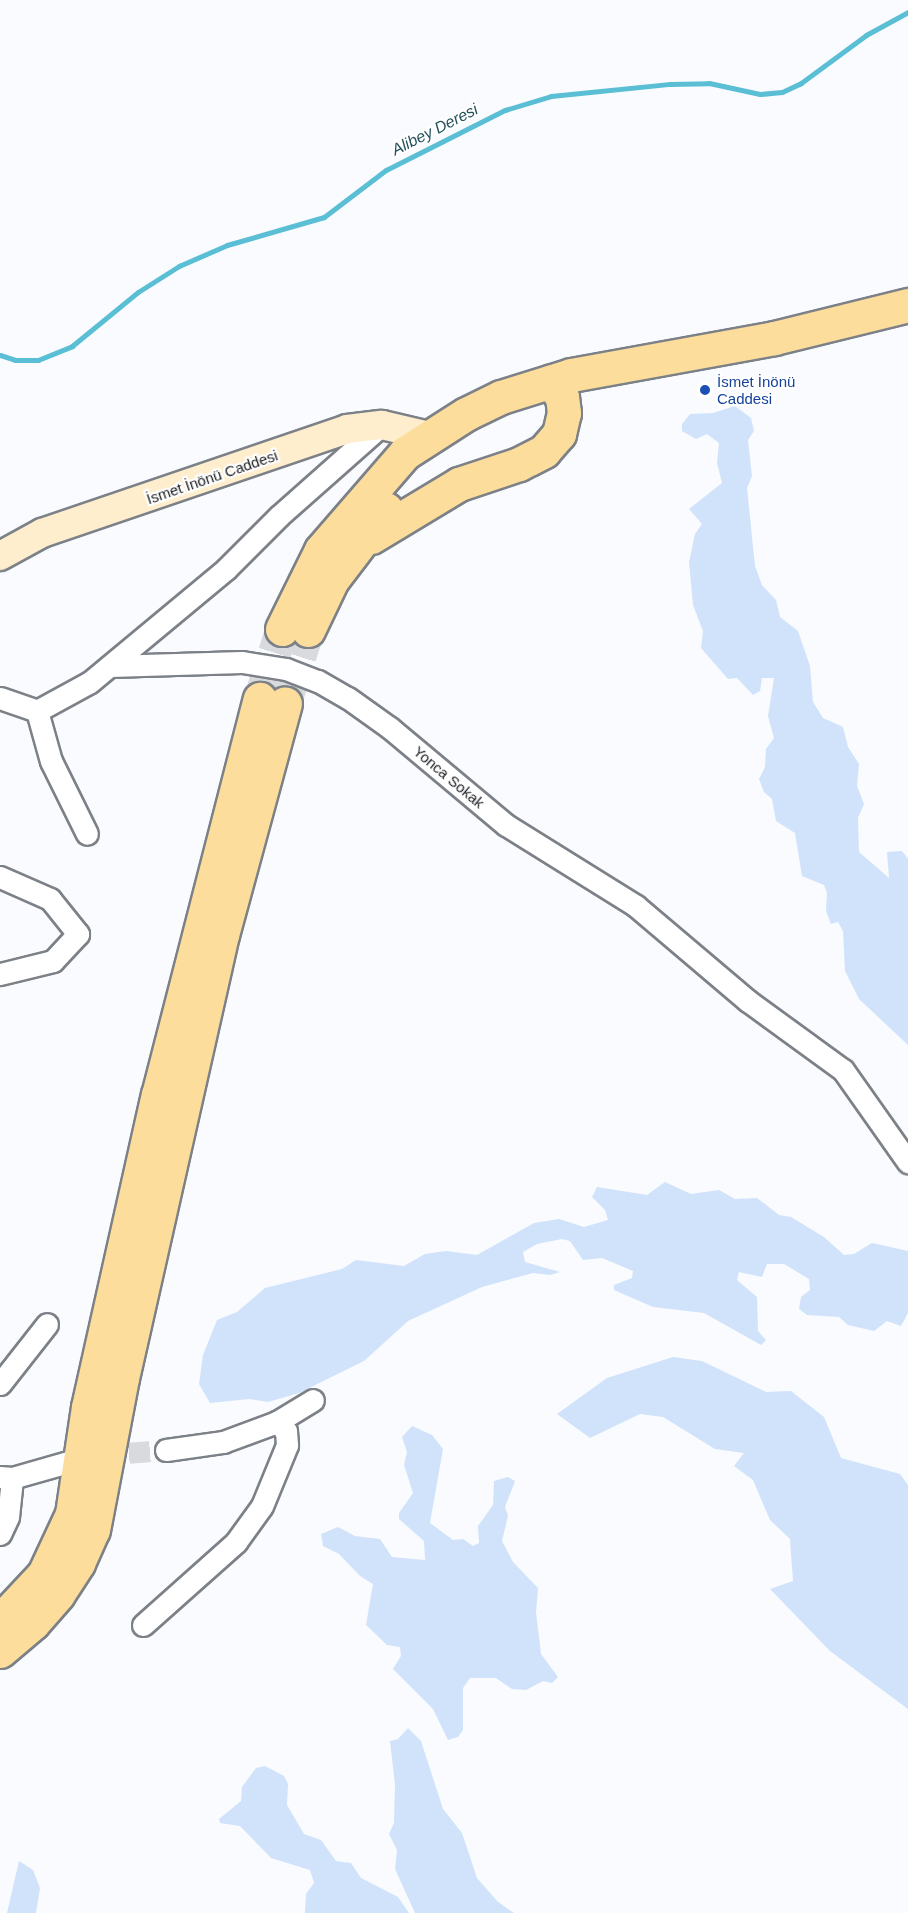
<!DOCTYPE html>
<html>
<head>
<meta charset="utf-8">
<style>
  body { margin:0 }
  #map { position:relative; width:908px; height:1913px; overflow:hidden; background:#f9fbfe; font-family:Helvetica,sans-serif }
  div>[style] { position:absolute }
  [style*='--x'] { left:calc(var(--x)*1px); top:calc(var(--y)*1px); width:calc(var(--w)*1px); rotate:calc(var(--a)*1deg) }
  .green>* { inset:0; background:#d0e3fb }
  .stream>* { height:5px; margin:-2.5px; padding:0 2.5px; transform-origin:2.5px; border-radius:2.5px; background:#5abed4 }
  .street-tunnel>* { height:21px; margin-top:-10.5px; transform-origin:0; background:repeating-linear-gradient(90deg,#d8dadd 0 21px,transparent 0 31px) }
  .primary-tunnel>* { height:33px; margin-top:-16.5px; transform-origin:0; background:repeating-linear-gradient(90deg,#d8dadd 0 33px,transparent 0 49px) }
  .roads { filter:drop-shadow(2px 0 #7c8188) drop-shadow(-2px 0 #7c8188) drop-shadow(0 2px #7c8188) drop-shadow(0 -2px #7c8188) }
  .street>* { height:21px; margin:-10.5px; padding:0 10.5px; transform-origin:10.5px; border-radius:10.5px; background:#fff }
  .secondary>* { height:28px; margin:-14px; padding:0 14px; transform-origin:14px; border-radius:14px; background:#feeecd }
  .primary>* { height:33px; margin:-16.5px; padding:0 16.5px; transform-origin:16.5px; border-radius:16.5px; background:#fddd9b }
  .dots>* { width:16px; height:16px; translate:-50% -50%; box-sizing:border-box; border:3px solid #fff; border-radius:50% }
  span { translate:-50% -50%; white-space:nowrap; text-align:center; line-height:1.15; -webkit-text-stroke:4.5px #fff; paint-order:stroke }
  .transit-label { font-size:15px; color:#164399 }
  .left { translate:0 -50%; text-align:left }
  .street-label { font-size:15px; color:#1b1d20 }
  .water-label { font-size:16px; color:#25515b; font-style:italic }
</style>
</head>
<body>
<div id="map">
  <div class="green">
    <i style="clip-path:polygon(735px 406px,751px 418px,754px 431px,748px 440px,752px 476px,747px 488px,755px 566px,762px 585px,776px 600px,780px 617px,798px 631px,810px 666px,813px 702px,823px 718px,843px 727px,848px 747px,859px 764px,857px 786px,864px 804px,858px 818px,859px 852px,889px 878px,887px 852px,902px 851px,908px 859px,908px 1045px,859px 999px,845px 971px,843px 931px,838px 922px,831px 924px,826px 911px,827px 893px,824px 885px,802px 876px,795px 833px,776px 821px,772px 799px,764px 792px,759px 779px,765px 767px,766px 749px,774px 738px,768px 716px,774px 678px,762px 678px,760px 691px,753px 695px,737px 678px,728px 679px,701px 648px,703px 631px,693px 605px,689px 562px,695px 534px,702px 524px,689px 509px,722px 483px,717px 463px,719px 443px,707px 434px,696px 439px,682px 431px,682px 424px,690px 414px,713px 413px)"></i>
    <i style="clip-path:polygon(665px 1182px,691px 1194px,719px 1190px,735px 1199px,757px 1198px,779px 1215px,791px 1217px,824px 1237px,844px 1255px,854px 1254px,872px 1243px,908px 1251px,908px 1313px,901px 1326px,887px 1321px,874px 1331px,848px 1325px,839px 1317px,807px 1315px,799px 1309px,801px 1297px,810px 1290px,809px 1279px,784px 1264px,767px 1264px,762px 1277px,739px 1272px,737px 1280px,757px 1297px,758px 1331px,766px 1340px,761px 1345px,704px 1313px,653px 1307px,614px 1290px,614px 1285px,632px 1278px,633px 1271px,602px 1258px,583px 1260px,570px 1241px,562px 1239px,537px 1244px,523px 1252px,525px 1262px,560px 1272px,550px 1275px,533px 1273px,482px 1287px,408px 1321px,364px 1361px,299px 1393px,268px 1402px,249px 1399px,210px 1403px,199px 1384px,203px 1355px,217px 1320px,237px 1312px,265px 1288px,342px 1269px,356px 1260px,404px 1266px,425px 1254px,446px 1251px,477px 1255px,534px 1223px,559px 1219px,584px 1227px,608px 1220px,605px 1210px,592px 1197px,597px 1187px,647px 1195px)"></i>
    <i style="clip-path:polygon(673px 1357px,702px 1361px,766px 1392px,791px 1391px,824px 1417px,841px 1458px,900px 1474px,908px 1485px,908px 1709px,830px 1651px,770px 1589px,793px 1581px,790px 1539px,770px 1520px,753px 1480px,734px 1466px,744px 1453px,715px 1449px,663px 1417px,640px 1414px,590px 1438px,557px 1414px,607px 1378px)"></i>
    <i style="clip-path:polygon(412px 1426px,432px 1435px,443px 1449px,430px 1523px,453px 1540px,463px 1539px,473px 1546px,479px 1543px,478px 1526px,493px 1505px,494px 1481px,508px 1477px,515px 1481px,505px 1507px,508px 1516px,502px 1541px,513px 1562px,538px 1588px,536px 1612px,541px 1654px,558px 1677px,552px 1683px,543px 1681px,526px 1690px,512px 1689px,496px 1678px,470px 1678px,463px 1688px,463px 1730px,458px 1737px,448px 1740px,433px 1709px,393px 1669px,401px 1656px,400px 1647px,387px 1645px,366px 1625px,373px 1584px,360px 1576px,339px 1554px,323px 1546px,321px 1534px,338px 1527px,355px 1536px,380px 1539px,392px 1557px,425px 1560px,424px 1541px,399px 1519px,399px 1513px,413px 1493px,404px 1465px,407px 1452px,402px 1437px)"></i>
    <i style="clip-path:polygon(408px 1728px,421px 1741px,443px 1809px,462px 1833px,477px 1878px,498px 1902px,514px 1913px,415px 1913px,395px 1869px,397px 1850px,389px 1834px,394px 1823px,395px 1785px,390px 1741px,398px 1739px)"></i>
    <i style="clip-path:polygon(265px 1766px,284px 1776px,288px 1784px,287px 1805px,304px 1834px,321px 1840px,336px 1861px,351px 1863px,361px 1878px,398px 1897px,409px 1913px,305px 1913px,306px 1894px,314px 1883px,310px 1870px,271px 1858px,240px 1826px,220px 1823px,219px 1819px,241px 1801px,242px 1787px,256px 1768px)"></i>
    <i style="clip-path:polygon(19px 1861px,33px 1870px,40px 1888px,36px 1913px,7px 1913px)"></i>
  </div>
  <div class="stream">
    <i style="--x:0;--y:355;--w:16;--a:18"></i>
    <i style="--x:15;--y:360;--w:23;--a:0"></i>
    <i style="--x:38;--y:360;--w:37;--a:-22"></i>
    <i style="--x:72;--y:346;--w:85;--a:-39.3"></i>
    <i style="--x:138;--y:292;--w:49;--a:-32.4"></i>
    <i style="--x:179;--y:266;--w:52;--a:-23.6"></i>
    <i style="--x:227;--y:245;--w:101;--a:-16.1"></i>
    <i style="--x:324;--y:217;--w:78;--a:-37.2"></i>
    <i style="--x:386;--y:170;--w:133;--a:-26.8"></i>
    <i style="--x:505;--y:110;--w:48;--a:-16.9"></i>
    <i style="--x:551;--y:96;--w:120;--a:-5.8"></i>
    <i style="--x:670;--y:84;--w:39;--a:-1"></i>
    <i style="--x:709;--y:83;--w:52;--a:12.2"></i>
    <i style="--x:760;--y:94;--w:22;--a:-5"></i>
    <i style="--x:782;--y:92;--w:21;--a:-25"></i>
    <i style="--x:801;--y:83;--w:81;--a:-36.4"></i>
    <i style="--x:866;--y:35;--w:48;--a:-28.7"></i>
  </div>
  <div class="street-tunnel">
    <i style="--x:98;--y:1455;--w:68;--a:-4.2"></i>
  </div>
  <div class="primary-tunnel">
    <i style="--x:260;--y:699;--w:73;--a:-72.6"></i>
    <i style="--x:285;--y:703;--w:77;--a:-72.5"></i>
  </div>
  <div class="roads">
    <div class="street">
      <i style="--x:110;--y:666;--w:132;--a:-1.7"></i>
      <i style="--x:242;--y:662;--w:45;--a:9"></i>
      <i style="--x:286;--y:669;--w:34;--a:21"></i>
      <i style="--x:318;--y:681;--w:34;--a:30"></i>
      <i style="--x:348;--y:698;--w:52;--a:35.5"></i>
      <i style="--x:390;--y:728;--w:151;--a:39.9"></i>
      <i style="--x:506;--y:825;--w:153;--a:31.9"></i>
      <i style="--x:636;--y:906;--w:147;--a:40.3"></i>
      <i style="--x:748;--y:1001;--w:117;--a:36"></i>
      <i style="--x:843;--y:1070;--w:113;--a:54.8"></i>
      <i style="--x:0;--y:698;--w:39;--a:19"></i>
      <i style="--x:37;--y:711;--w:60;--a:-28.7"></i>
      <i style="--x:90;--y:682;--w:177;--a:-39.7"></i>
      <i style="--x:226;--y:569;--w:75;--a:-45"></i>
      <i style="--x:279;--y:516;--w:137;--a:-41.5"></i>
      <i style="--x:37;--y:711;--w:52;--a:74.4"></i>
      <i style="--x:51;--y:761;--w:81;--a:63.7"></i>
      <i style="--x:0;--y:877;--w:55;--a:23.7"></i>
      <i style="--x:50;--y:899;--w:45;--a:51.3"></i>
      <i style="--x:78;--y:934;--w:37;--a:133"></i>
      <i style="--x:53;--y:961;--w:55;--a:166.2"></i>
      <i style="--x:0;--y:1384;--w:76;--a:-51.9"></i>
      <i style="--x:166;--y:1450;--w:58;--a:-8"></i>
      <i style="--x:223;--y:1442;--w:58;--a:-20.3"></i>
      <i style="--x:277;--y:1422;--w:42;--a:-31.4"></i>
      <i style="--x:0;--y:1477;--w:12;--a:5"></i>
      <i style="--x:12;--y:1478;--w:58;--a:-15.9"></i>
      <i style="--x:0;--y:1534;--w:19;--a:-65"></i>
      <i style="--x:8;--y:1517;--w:39;--a:-84"></i>
      <i style="--x:143;--y:1625;--w:125;--a:-41.7"></i>
      <i style="--x:236;--y:1542;--w:44;--a:-54.2"></i>
      <i style="--x:262;--y:1506;--w:66;--a:-67.7"></i>
      <i style="--x:287;--y:1445;--w:14;--a:-94"></i>
      <i style="--x:286;--y:1431;--w:13;--a:-135"></i>
    </div>
    <div class="secondary">
      <i style="--x:0;--y:556;--w:48;--a:-28.7"></i>
      <i style="--x:42;--y:533;--w:322;--a:-18.8"></i>
      <i style="--x:347;--y:429;--w:35;--a:-7"></i>
      <i style="--x:382;--y:425;--w:48;--a:13.2"></i>
    </div>
    <div class="primary">
      <i style="--x:371;--y:537;--w:103;--a:-31.1"></i>
      <i style="--x:459;--y:484;--w:63;--a:-18.4"></i>
      <i style="--x:519;--y:464;--w:28;--a:-27"></i>
      <i style="--x:544;--y:451;--w:23;--a:-49"></i>
      <i style="--x:559;--y:434;--w:22;--a:-77"></i>
      <i style="--x:564;--y:413;--w:16;--a:-97"></i>
      <i style="--x:562;--y:397;--w:19;--a:-125"></i>
      <i style="--x:282;--y:629;--w:88;--a:-63.7"></i>
      <i style="--x:321;--y:550;--w:128;--a:-49.1"></i>
      <i style="--x:405;--y:453;--w:72;--a:-32.6"></i>
      <i style="--x:466;--y:414;--w:39;--a:-26"></i>
      <i style="--x:501;--y:397;--w:73;--a:-17.4"></i>
      <i style="--x:571;--y:375;--w:206;--a:-10.3"></i>
      <i style="--x:774;--y:338;--w:138;--a:-13.8"></i>
      <i style="--x:308;--y:630;--w:55;--a:-64.4"></i>
      <i style="--x:332;--y:580;--w:89;--a:-52.7"></i>
      <i style="--x:0;--y:1621;--w:64;--a:-46.9"></i>
      <i style="--x:44;--y:1574;--w:66;--a:-65"></i>
      <i style="--x:72;--y:1514;--w:108;--a:-81.5"></i>
      <i style="--x:88;--y:1407;--w:320;--a:-77.4"></i>
      <i style="--x:158;--y:1095;--w:409;--a:-75.6"></i>
      <i style="--x:0;--y:1651;--w:43;--a:-40.3"></i>
      <i style="--x:33;--y:1623;--w:38;--a:-49"></i>
      <i style="--x:58;--y:1594;--w:37;--a:-57"></i>
      <i style="--x:78;--y:1563;--w:36;--a:-66"></i>
      <i style="--x:93;--y:1530;--w:155;--a:-79.2"></i>
      <i style="--x:122;--y:1378;--w:454;--a:-77.3"></i>
      <i style="--x:222;--y:935;--w:240;--a:-74.8"></i>
    </div>
  </div>
  <div class="dots">
    <i style="left:705px;top:390px;background:#1a4fb4"></i>
  </div>
  <div class="transit-label">
    <span class="left" style="left:717px;top:390px">İsmet İnönü<br>Caddesi</span>
  </div>
  <div class="street-label">
    <span style="left:212px;top:477px;rotate:-19deg">İsmet İnönü Caddesi</span>
    <span style="left:449px;top:777px;rotate:40deg">Yonca Sokak</span>
  </div>
  <div class="water-label">
    <span style="left:435px;top:130px;rotate:-27deg">Alibey Deresi</span>
  </div>
</div>
</body>
</html>
